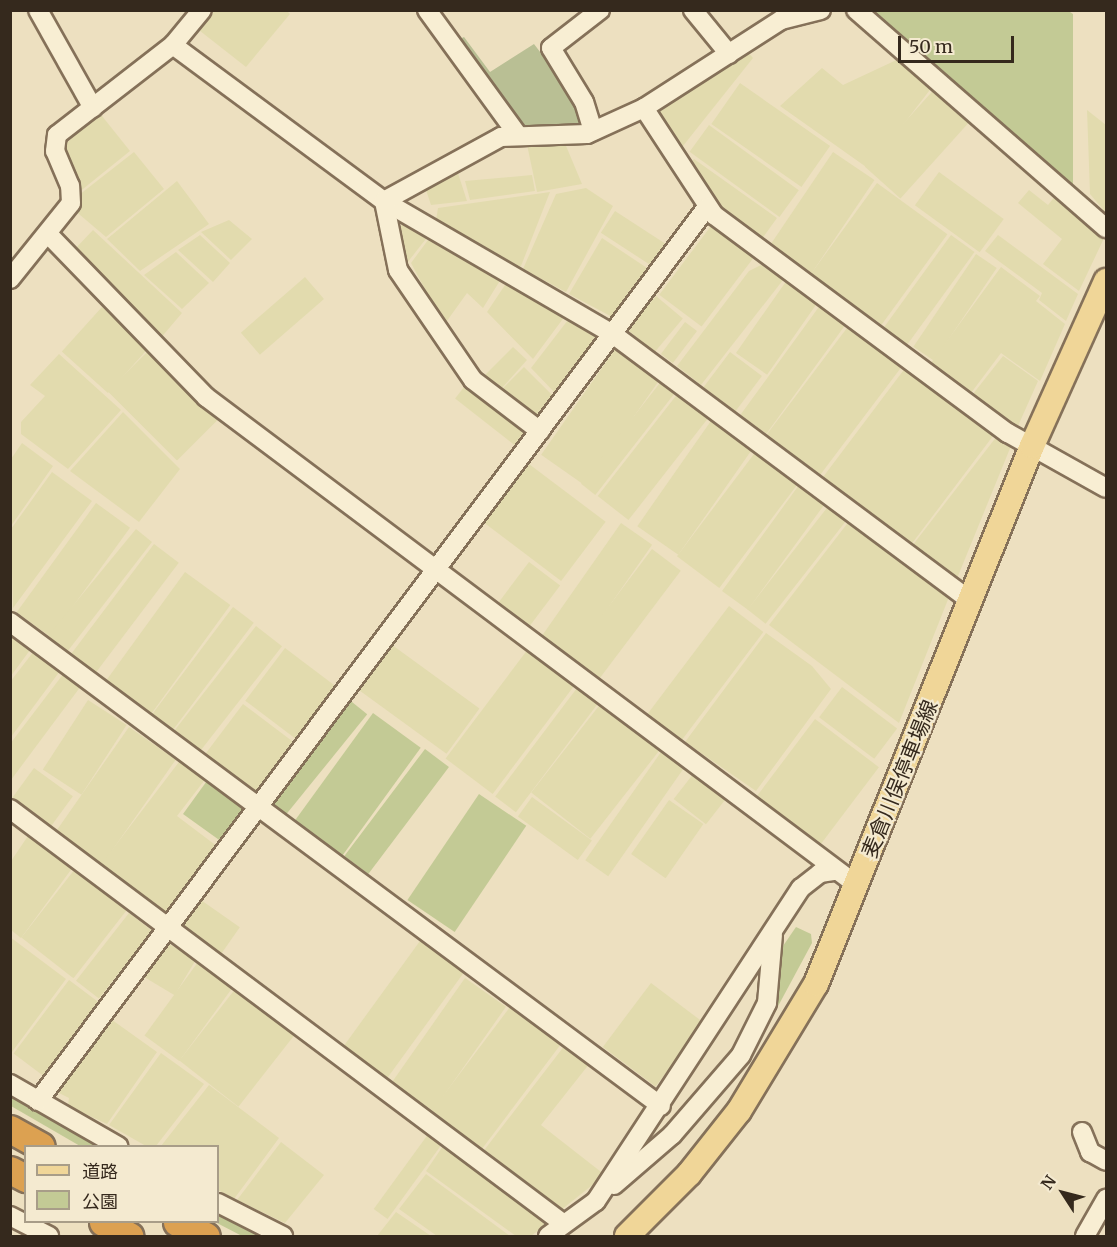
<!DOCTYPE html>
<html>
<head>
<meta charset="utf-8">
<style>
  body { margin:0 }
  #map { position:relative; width:1117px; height:1247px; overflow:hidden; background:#ede0c0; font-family:Merriweather,"Noto Sans JP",serif }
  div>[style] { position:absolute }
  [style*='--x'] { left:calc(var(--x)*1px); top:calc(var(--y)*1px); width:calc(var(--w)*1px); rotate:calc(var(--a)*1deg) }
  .farmland>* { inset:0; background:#e2dbae; transform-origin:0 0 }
  .green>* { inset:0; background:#c3ca95; transform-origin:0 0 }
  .cemetery>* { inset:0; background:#b9bf94 }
  .roads { filter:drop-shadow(2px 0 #857159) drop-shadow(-2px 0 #857159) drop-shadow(0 2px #857159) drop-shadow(0 -2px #857159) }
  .minor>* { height:18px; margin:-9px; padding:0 9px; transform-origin:9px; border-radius:9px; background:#f8eed3 }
  .major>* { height:24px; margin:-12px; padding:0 12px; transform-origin:12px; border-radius:12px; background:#f0d698 }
  .highway>* { height:27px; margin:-13.5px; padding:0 13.5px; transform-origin:13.5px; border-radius:13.5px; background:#dca151 }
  span { translate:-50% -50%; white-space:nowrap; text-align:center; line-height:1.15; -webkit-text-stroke:4.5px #f4ead0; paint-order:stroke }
  .street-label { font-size:21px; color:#35291d }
  .frame { position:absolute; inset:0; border:12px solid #35291d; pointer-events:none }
  .legend { position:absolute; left:24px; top:1145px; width:195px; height:78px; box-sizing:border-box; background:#f4ead0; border:2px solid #a89d88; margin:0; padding:8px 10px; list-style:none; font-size:18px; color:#35291d }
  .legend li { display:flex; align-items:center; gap:12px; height:30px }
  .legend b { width:30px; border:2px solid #a89d88 }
  .north { position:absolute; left:1033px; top:1163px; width:60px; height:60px; -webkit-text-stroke:4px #f4ead0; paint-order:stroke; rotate:306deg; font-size:16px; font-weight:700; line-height:24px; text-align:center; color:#35291d }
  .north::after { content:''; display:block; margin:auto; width:21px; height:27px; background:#35291d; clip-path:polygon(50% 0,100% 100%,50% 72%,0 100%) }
  .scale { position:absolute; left:898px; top:36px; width:116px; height:27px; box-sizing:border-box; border:3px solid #35291d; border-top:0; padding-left:8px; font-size:18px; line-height:21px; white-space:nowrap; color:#35291d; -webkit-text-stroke:4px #f4ead0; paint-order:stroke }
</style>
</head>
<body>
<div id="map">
  <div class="farmland">
    <i style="clip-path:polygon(286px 10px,290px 14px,246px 67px,195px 27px,209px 11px)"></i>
    <i style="clip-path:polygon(745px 49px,753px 58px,679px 151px,656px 114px,659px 103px)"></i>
    <i style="clip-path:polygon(905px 56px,936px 82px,869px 169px,780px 106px,822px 68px,843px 85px)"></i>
    <i style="left:740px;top:83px;width:110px;height:50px;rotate:35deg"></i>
    <i style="left:939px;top:84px;width:48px;height:111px;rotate:42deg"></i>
    <i style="clip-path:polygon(1087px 110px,1106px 125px,1106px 213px,1090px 194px)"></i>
    <i style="clip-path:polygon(98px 111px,130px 151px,78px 193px,65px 145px)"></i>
    <i style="left:709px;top:125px;width:111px;height:33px;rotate:36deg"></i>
    <i style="clip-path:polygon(526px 140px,564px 141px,582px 184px,537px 192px)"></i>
    <i style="clip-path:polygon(134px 152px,164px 189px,106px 237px,73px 209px,79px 195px)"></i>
    <i style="left:833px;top:152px;width:50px;height:112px;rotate:34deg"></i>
    <i style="clip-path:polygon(694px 159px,777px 218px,761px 240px,717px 206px,690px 164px)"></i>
    <i style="clip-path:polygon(456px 167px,467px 201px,431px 205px,424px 184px)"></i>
    <i style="left:939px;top:172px;width:80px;height:41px;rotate:36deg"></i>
    <i style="clip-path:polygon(532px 175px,535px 191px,470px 200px,465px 181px)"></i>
    <i style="clip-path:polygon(177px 181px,209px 224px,140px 271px,107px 239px)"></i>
    <i style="left:877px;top:183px;width:87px;height:112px;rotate:36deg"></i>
    <i style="clip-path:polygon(586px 188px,613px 206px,566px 292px,523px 269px,556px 194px)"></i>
    <i style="clip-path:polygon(1029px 190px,1048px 205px,1060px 190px,1106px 234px,1079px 291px,1043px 264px,1062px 239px,1018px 203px)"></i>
    <i style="clip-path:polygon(550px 192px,521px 266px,515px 268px,436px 220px,438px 208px)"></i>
    <i style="left:615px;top:211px;width:67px;height:26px;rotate:33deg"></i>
    <i style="clip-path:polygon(229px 220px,252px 239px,231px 260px,201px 232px)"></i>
    <i style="clip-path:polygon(405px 222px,429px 235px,407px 263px,400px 227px)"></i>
    <i style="left:711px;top:226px;width:53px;height:86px;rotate:37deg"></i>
    <i style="clip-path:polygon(93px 230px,182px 313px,159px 340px,74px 250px)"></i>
    <i style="clip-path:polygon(200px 235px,230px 263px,213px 282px,178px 250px)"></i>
    <i style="left:951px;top:235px;width:29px;height:117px;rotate:36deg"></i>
    <i style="clip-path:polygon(998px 235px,1078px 294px,1066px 321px,1039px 300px,1042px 293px,985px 251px)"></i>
    <i style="clip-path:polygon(602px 238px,653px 272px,618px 320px,569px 294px)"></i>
    <i style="clip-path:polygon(428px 240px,501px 279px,483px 308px,467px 293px,444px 325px,411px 263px)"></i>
    <i style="clip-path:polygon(176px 252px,209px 283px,182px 309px,144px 275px)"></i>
    <i style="left:976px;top:254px;width:25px;height:112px;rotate:34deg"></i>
    <i style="clip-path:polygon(761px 265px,783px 280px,701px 385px,677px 366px,749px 271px)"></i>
    <i style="clip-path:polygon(1001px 267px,1040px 296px,1036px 301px,1065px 324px,1040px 381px,1001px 353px,968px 397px,928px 367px)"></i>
    <i style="left:305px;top:277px;width:29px;height:85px;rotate:49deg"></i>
    <i style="left:787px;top:280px;width:38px;height:89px;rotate:35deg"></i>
    <i style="clip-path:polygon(507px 282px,565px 316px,533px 359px,487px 312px)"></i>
    <i style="left:656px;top:296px;width:35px;height:44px;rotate:40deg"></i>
    <i style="left:821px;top:304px;width:32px;height:137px;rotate:36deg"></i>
    <i style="left:102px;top:307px;width:62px;height:60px;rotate:42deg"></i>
    <i style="clip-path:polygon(571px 316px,601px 336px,558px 396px,531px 368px)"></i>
    <i style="left:685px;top:322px;width:15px;height:40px;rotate:37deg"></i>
    <i style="left:850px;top:324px;width:67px;height:139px;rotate:37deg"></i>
    <i style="left:618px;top:345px;width:54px;height:134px;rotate:35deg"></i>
    <i style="clip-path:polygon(513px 347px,527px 360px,502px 388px,485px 375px)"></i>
    <i style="left:148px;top:351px;width:98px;height:57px;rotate:45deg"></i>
    <i style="left:730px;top:352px;width:40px;height:44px;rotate:37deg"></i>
    <i style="clip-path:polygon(59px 354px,121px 410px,68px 469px,21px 434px,21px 422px,45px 396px,30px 385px)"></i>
    <i style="clip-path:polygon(1003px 356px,1038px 381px,1018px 426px,1005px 427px,969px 399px)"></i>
    <i style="left:524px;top:367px;width:45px;height:32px;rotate:45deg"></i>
    <i style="left:906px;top:367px;width:111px;height:139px;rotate:37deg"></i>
    <i style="left:663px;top:379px;width:18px;height:133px;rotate:38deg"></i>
    <i style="left:468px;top:382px;width:77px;height:21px;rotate:38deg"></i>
    <i style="left:679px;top:392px;width:39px;height:132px;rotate:38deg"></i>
    <i style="clip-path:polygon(123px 412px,180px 469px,139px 522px,70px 471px)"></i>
    <i style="left:713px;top:418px;width:50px;height:132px;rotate:35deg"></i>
    <i style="clip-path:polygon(997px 436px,1011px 446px,956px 581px,912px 546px)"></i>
    <i style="clip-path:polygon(22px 443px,53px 466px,11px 526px,11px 459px)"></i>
    <i style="left:757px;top:450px;width:53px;height:133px;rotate:37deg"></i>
    <i style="left:525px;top:461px;width:101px;height:74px;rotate:37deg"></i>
    <i style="clip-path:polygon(52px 472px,92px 501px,13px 608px,11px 529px)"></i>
    <i style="left:799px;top:485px;width:32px;height:131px;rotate:36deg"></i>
    <i style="left:96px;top:503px;width:42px;height:135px;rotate:36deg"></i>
    <i style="left:830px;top:504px;width:23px;height:134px;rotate:38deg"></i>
    <i style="clip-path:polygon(850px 520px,949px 597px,899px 723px,769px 625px)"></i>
    <i style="left:621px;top:523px;width:38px;height:138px;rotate:35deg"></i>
    <i style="clip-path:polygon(136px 529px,152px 542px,67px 652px,48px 636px)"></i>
    <i style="left:154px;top:544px;width:31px;height:138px;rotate:37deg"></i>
    <i style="left:652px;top:549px;width:36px;height:135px;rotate:37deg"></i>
    <i style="left:529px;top:562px;width:39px;height:55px;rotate:37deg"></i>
    <i style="left:185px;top:572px;width:56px;height:135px;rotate:36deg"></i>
    <i style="left:729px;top:606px;width:43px;height:136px;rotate:37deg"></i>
    <i style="left:233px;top:607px;width:26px;height:135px;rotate:37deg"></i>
    <i style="left:256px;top:626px;width:33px;height:135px;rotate:38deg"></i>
    <i style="clip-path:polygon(766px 633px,812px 666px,831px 689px,756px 791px,685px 742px)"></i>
    <i style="clip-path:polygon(11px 635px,30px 650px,11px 676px)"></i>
    <i style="left:388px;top:642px;width:113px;height:56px;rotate:36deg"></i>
    <i style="left:285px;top:648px;width:68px;height:66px;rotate:37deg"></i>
    <i style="left:528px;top:649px;width:59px;height:137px;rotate:37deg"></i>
    <i style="clip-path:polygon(34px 651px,60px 671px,11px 737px,10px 682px)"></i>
    <i style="clip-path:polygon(64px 673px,81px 686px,11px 780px,10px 744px)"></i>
    <i style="left:842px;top:687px;width:69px;height:38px;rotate:37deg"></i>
    <i style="left:577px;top:688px;width:26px;height:136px;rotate:37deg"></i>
    <i style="left:88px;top:700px;width:46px;height:83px;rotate:33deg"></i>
    <i style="left:602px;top:702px;width:75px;height:115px;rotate:38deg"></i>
    <i style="left:243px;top:704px;width:66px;height:63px;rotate:37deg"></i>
    <i style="left:815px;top:719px;width:80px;height:97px;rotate:37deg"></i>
    <i style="left:129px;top:727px;width:57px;height:129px;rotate:35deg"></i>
    <i style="left:661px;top:752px;width:28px;height:132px;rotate:35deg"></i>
    <i style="clip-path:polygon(182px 758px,207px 777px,177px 816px,218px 847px,164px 915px,99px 867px)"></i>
    <i style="left:34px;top:768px;width:48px;height:39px;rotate:36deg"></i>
    <i style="left:694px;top:773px;width:41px;height:33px;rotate:38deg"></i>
    <i style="left:532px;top:797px;width:74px;height:24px;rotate:36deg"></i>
    <i style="left:669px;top:800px;width:42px;height:66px;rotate:35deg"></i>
    <i style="clip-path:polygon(30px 833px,73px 867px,21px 938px,11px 930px,11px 861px)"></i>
    <i style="left:75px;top:869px;width:66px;height:87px;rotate:38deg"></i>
    <i style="left:198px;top:898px;width:51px;height:35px;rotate:35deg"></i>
    <i style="left:129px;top:913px;width:29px;height:86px;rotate:38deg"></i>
    <i style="clip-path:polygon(10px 937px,66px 979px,12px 1052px,10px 1051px)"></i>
    <i style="left:164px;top:941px;width:37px;height:41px;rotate:31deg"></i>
    <i style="left:420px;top:941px;width:54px;height:130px;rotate:36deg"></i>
    <i style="left:198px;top:962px;width:43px;height:91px;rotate:36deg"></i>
    <i style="left:465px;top:978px;width:50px;height:127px;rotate:35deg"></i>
    <i style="left:69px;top:980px;width:40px;height:92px;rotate:37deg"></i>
    <i style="left:651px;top:983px;width:66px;height:80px;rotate:37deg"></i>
    <i style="left:236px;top:988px;width:75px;height:92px;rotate:38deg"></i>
    <i style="left:513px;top:1003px;width:63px;height:139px;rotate:37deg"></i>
    <i style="clip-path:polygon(108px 1017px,157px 1052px,107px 1124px,68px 1106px,69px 1098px,53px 1090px)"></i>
    <i style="clip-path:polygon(565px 1045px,590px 1063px,541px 1125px,605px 1175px,561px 1210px,482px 1153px)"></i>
    <i style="clip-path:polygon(161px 1053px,204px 1084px,156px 1146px,146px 1146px,109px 1125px)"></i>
    <i style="clip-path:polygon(209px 1085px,279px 1138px,234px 1199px,218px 1190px,218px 1146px,161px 1146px)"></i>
    <i style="left:429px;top:1133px;width:17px;height:94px;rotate:36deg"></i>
    <i style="clip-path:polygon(281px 1142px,324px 1175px,285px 1223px,237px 1200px)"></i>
    <i style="clip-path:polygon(445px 1143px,546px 1219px,547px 1224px,531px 1236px,516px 1236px,426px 1171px)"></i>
    <i style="clip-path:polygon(426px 1174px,510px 1236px,437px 1236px,399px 1209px)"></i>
    <i style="clip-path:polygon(396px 1212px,431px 1236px,377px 1236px)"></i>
  </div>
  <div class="green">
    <i style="clip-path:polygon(1067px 10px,1073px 14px,1073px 187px,867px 11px)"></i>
    <i style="left:347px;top:698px;width:26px;height:129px;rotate:39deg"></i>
    <i style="left:373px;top:713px;width:59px;height:135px;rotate:36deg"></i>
    <i style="left:425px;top:749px;width:30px;height:134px;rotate:37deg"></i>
    <i style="clip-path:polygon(209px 778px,242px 802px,246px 812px,222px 842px,183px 814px)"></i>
    <i style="left:479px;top:794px;width:57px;height:128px;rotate:34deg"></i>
    <i style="clip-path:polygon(796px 927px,811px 934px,812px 943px,769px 1023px,783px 946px)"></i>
    <i style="clip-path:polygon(11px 1097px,98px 1146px,80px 1146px,11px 1106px)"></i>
    <i style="clip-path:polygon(218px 1213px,265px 1236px,242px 1236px,215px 1222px)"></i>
  </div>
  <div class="cemetery">
    <i style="clip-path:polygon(464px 37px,490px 72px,534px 44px,569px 90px,581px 125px,517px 126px,456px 41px)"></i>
  </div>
  <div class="roads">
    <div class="minor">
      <i style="--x:38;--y:10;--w:112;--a:60.7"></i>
      <i style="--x:427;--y:10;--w:153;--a:54"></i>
      <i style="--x:693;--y:10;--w:57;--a:50.7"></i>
      <i style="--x:856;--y:10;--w:332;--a:41.1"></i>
      <i style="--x:173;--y:45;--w:262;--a:36.5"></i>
      <i style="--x:384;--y:201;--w:266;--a:30.2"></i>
      <i style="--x:614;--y:335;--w:445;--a:36.7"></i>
      <i style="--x:644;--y:108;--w:128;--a:56.8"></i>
      <i style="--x:714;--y:215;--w:366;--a:36.6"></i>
      <i style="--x:1008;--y:433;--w:112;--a:29.3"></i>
      <i style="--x:593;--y:131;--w:30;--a:-107"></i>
      <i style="--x:584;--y:102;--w:63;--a:-121.4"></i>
      <i style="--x:551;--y:48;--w:62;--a:-37.8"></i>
      <i style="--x:49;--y:235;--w:226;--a:45.9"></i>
      <i style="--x:206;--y:397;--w:814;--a:36.86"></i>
      <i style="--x:10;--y:279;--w:97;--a:-51.2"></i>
      <i style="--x:71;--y:203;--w:17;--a:-93"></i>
      <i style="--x:70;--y:186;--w:38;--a:-113"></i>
      <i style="--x:55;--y:151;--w:16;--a:-83"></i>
      <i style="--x:57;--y:135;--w:147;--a:-37.8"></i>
      <i style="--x:173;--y:45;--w:45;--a:-50.4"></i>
      <i style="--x:540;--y:431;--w:84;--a:-142.7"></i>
      <i style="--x:473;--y:380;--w:133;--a:-124.3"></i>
      <i style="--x:398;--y:270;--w:70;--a:-101.5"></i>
      <i style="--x:384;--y:201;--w:133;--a:-28.7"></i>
      <i style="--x:501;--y:137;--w:86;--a:-2"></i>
      <i style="--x:587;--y:134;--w:63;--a:-24.5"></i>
      <i style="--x:644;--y:108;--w:163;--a:-32.7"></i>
      <i style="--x:781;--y:20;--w:41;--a:-14"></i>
      <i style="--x:10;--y:622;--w:811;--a:36.63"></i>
      <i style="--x:10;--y:809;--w:692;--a:36.84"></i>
      <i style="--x:10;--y:1084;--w:125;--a:29.9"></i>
      <i style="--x:38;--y:1101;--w:1117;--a:-53.19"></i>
      <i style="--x:1082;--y:1132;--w:22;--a:68"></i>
      <i style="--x:1090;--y:1152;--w:18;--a:29"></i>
      <i style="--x:614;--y:1185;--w:77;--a:-40.8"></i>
      <i style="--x:672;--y:1135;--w:106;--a:-49.2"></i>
      <i style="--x:741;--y:1055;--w:58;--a:-63.4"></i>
      <i style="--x:767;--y:1003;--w:68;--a:-85"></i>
      <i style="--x:218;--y:1203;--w:73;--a:26.9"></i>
      <i style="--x:10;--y:1216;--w:44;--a:27.1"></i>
      <i style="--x:548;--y:1236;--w:59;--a:-36.1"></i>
      <i style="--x:596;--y:1201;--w:374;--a:-56.8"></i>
      <i style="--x:801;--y:888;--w:24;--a:-38"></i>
      <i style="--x:820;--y:873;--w:15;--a:-8"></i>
      <i style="--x:1085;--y:1236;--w:43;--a:-60.4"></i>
    </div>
    <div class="major">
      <i style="--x:627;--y:1236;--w:88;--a:-45"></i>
      <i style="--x:689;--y:1174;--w:80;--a:-51.6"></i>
      <i style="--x:739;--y:1111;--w:149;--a:-58.8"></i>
      <i style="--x:816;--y:984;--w:580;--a:-68.13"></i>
      <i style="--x:1032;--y:446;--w:181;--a:-65.8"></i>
    </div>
    <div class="highway">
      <i style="--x:10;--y:1129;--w:35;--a:29"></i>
      <i style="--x:10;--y:1170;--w:18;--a:27"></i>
      <i style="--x:103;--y:1222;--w:30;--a:28"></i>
      <i style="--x:177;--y:1222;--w:32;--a:26"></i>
    </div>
  </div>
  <div class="street-label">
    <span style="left:900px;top:779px;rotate:-68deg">麦倉川俣停車場線</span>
  </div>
  <div class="frame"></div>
  <ul class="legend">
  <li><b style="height:8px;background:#f0d698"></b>道路</li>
  <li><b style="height:16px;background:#c3ca95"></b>公園</li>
  </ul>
  <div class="north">N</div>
  <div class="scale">50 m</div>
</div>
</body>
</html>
